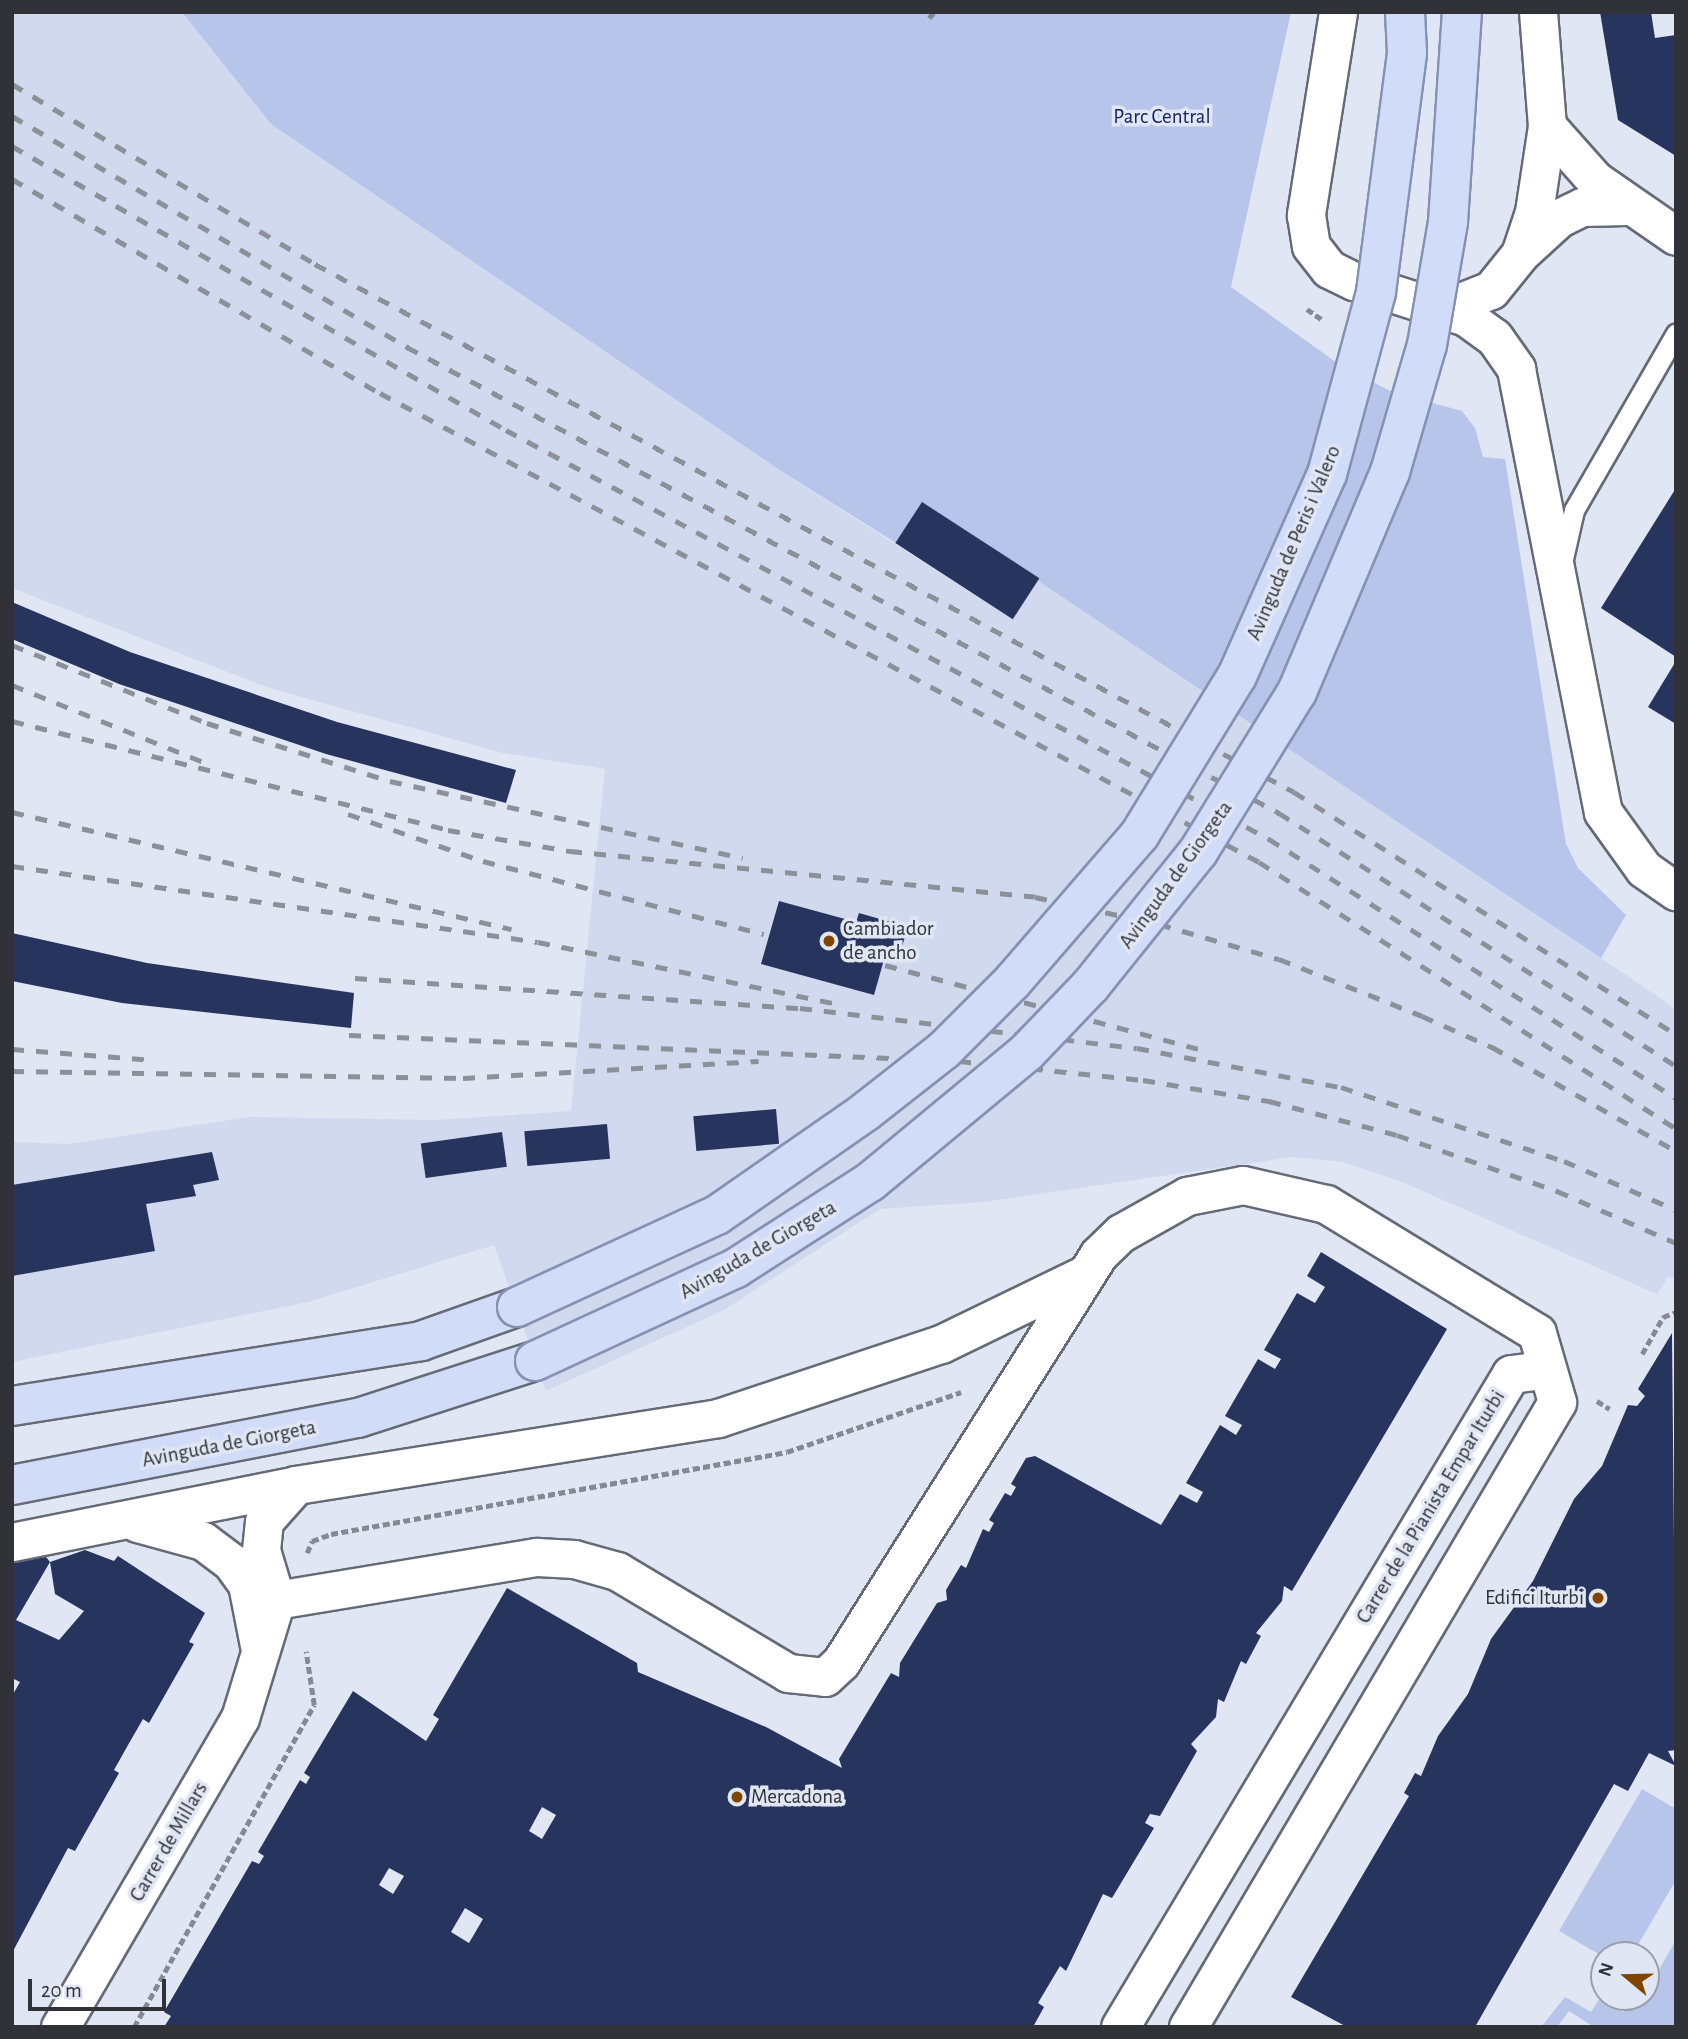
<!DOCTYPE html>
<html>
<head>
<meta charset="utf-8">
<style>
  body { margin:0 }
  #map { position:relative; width:1688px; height:2039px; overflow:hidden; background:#e0e6f4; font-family:"Alegreya Sans",sans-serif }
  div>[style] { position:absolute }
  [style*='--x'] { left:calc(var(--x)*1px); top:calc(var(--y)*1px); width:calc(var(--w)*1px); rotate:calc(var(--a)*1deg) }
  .built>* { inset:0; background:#d1d9ef }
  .green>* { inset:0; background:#b7c5ea }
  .building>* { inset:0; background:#27345d; transform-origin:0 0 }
  .path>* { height:4.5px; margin-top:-2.25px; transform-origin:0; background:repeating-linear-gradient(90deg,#858993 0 7px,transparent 0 10.5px) }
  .roads { filter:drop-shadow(2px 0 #656a76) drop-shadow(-2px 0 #656a76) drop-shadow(0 2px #656a76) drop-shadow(0 -2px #656a76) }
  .lane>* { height:19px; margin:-9.5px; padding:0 9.5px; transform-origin:9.5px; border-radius:9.5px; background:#fff }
  .street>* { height:37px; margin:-18.5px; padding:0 18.5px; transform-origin:18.5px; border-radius:18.5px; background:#fff }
  .primary>* { height:38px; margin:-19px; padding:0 19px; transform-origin:19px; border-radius:19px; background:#d1dcf8 }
  .rail>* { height:5px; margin-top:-2.5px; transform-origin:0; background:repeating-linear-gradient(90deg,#8c9099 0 12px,transparent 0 24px) }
  .bridges { filter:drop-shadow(2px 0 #8591b2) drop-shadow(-2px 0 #8591b2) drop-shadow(0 2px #8591b2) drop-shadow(0 -2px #8591b2) }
  .primary-bridge>* { height:38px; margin:-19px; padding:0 19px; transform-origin:19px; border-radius:19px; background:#d1dcf8 }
  .dots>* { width:19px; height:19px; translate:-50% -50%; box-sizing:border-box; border:4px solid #e0e6f4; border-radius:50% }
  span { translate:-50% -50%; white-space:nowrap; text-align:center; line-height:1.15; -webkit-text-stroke:7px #e0e6f4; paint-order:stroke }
  .park-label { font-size:21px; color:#182560 }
  .street-label { font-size:21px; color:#303237 }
  .poi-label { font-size:21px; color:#303237 }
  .left { translate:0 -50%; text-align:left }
  .right { translate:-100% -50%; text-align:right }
  .frame { position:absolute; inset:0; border:14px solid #303237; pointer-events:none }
  .north { position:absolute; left:1590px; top:1941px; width:70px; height:70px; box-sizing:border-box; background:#e0e6f4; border:2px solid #9a9ea8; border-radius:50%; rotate:289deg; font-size:19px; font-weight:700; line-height:28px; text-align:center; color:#303237 }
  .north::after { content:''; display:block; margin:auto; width:24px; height:32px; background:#814500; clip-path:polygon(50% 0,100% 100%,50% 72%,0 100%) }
  .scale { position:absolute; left:28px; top:1979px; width:138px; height:32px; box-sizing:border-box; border:4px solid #303237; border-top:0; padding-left:9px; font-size:21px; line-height:24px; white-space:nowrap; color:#303237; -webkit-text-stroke:5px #e0e6f4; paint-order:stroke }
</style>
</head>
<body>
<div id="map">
  <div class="built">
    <i style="clip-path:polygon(12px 12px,182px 12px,271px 124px,778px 469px,1012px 619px,1039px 578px,1676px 1009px,1676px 1280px,1669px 1276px,1657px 1294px,1402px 1182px,1343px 1162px,1292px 1157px,984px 1202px,880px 1209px,724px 1310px,546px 1391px,494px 1245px,308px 1302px,12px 1362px,12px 1142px,69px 1144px,249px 1117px,437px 1120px,571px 1111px,605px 769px,503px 753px,269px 688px,12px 588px)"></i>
  </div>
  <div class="green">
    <i style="clip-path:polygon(182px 12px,1291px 12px,1231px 287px,1340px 365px,1392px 392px,1462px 411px,1475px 428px,1483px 457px,1505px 459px,1566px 844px,1578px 868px,1626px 915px,1601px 958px,922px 503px,896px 543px,778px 469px,271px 124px)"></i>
    <i style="clip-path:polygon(1642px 1789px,1676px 1809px,1676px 1880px,1632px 1955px,1604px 1957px,1559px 1931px)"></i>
    <i style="clip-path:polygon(1676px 1940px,1676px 2027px,1594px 2027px,1569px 2011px,1557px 2027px,1541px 2027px,1565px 1997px,1591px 2012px,1600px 1998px,1623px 2012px,1632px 1997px,1646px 1997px,1646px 1974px,1657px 1973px)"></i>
  </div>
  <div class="building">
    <i style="clip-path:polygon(1600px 12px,1651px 12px,1655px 38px,1676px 35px,1676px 156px,1618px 120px)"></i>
    <i style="clip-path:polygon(1676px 488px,1676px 657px,1601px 608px)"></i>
    <i style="left:922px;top:502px;width:140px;height:49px;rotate:33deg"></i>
    <i style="clip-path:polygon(12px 602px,130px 652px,337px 722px,516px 770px,506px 803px,326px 754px,119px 684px,12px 639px)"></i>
    <i style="clip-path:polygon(1676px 661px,1676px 724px,1648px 707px)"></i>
    <i style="clip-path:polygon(779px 901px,856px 922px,859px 913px,908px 927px,900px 953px,887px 949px,874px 995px,761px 964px)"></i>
    <i style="clip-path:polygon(12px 933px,147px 963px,354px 993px,351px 1028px,122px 1003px,12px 981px)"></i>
    <i style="left:776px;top:1109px;width:35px;height:83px;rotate:85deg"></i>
    <i style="left:607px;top:1124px;width:35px;height:83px;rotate:85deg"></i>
    <i style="left:502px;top:1132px;width:35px;height:82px;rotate:82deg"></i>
    <i style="clip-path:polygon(212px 1152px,219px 1180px,193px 1185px,196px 1196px,146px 1204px,155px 1251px,12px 1276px,12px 1185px)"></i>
    <i style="clip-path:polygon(evenodd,1321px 1252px,1447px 1329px,1292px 1591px,1284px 1586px,1282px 1601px,1256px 1633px,1261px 1636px,1246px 1664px,1241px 1661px,1224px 1702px,1218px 1699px,1216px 1717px,1191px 1744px,1197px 1751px,1160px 1816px,1150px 1814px,1145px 1823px,1154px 1828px,1112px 1898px,1103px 1894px,1066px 1971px,1060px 1966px,1038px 2003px,1044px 2007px,1033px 2027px,164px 2027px,171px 2016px,164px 2012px,252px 1861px,259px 1864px,264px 1856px,258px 1852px,300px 1780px,306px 1784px,310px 1777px,304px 1773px,353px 1691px,426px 1741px,439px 1719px,433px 1715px,507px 1588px,637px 1663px,638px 1672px,766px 1727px,842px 1768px,839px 1759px,891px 1673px,899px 1677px,900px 1663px,937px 1603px,947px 1600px,946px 1590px,961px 1565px,966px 1568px,983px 1529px,989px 1532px,994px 1523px,989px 1520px,1005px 1493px,1011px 1496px,1016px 1487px,1011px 1484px,1026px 1458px,1035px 1456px,1161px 1525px,1180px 1494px,1197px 1503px,1203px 1492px,1186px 1483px,1220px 1425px,1236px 1435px,1242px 1425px,1225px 1416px,1258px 1359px,1275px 1369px,1281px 1359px,1264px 1350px,1297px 1293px,1315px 1303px,1325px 1287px,1307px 1276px,1321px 1252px,542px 1807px,556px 1815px,542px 1839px,529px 1831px,542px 1807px,1321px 1252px,389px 1868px,404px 1876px,393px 1894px,379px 1885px,389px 1868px,1321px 1252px,465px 1908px,483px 1919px,469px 1943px,451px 1932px,465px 1908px)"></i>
    <i style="clip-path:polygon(1672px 1333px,1676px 1750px,1668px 1751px,1676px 1766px,1649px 1753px,1628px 1791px,1614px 1784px,1475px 2027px,1347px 2027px,1291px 1997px,1409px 1796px,1404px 1793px,1415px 1773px,1421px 1776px,1438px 1736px,1468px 1694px,1491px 1639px,1533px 1581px,1574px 1499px,1602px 1466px,1628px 1405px,1637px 1406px,1645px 1396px,1638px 1389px)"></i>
    <i style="clip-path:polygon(85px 1550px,114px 1561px,118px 1556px,205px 1613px,189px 1642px,194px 1644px,149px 1723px,143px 1719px,128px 1745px,114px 1770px,119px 1773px,75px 1851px,68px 1848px,12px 1953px,12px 1696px,20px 1682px,12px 1678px,12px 1562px,46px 1557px,50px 1562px,16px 1620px,59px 1640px,84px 1611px,55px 1594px,50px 1562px)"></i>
  </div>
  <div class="path">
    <i style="--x:929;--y:18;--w:8;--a:-50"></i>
    <i style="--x:1307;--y:309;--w:19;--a:35"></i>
    <i style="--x:1642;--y:1354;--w:43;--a:-60.4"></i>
    <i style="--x:1663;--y:1317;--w:14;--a:-21"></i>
    <i style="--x:1597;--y:1401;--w:15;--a:32"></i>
    <i style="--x:307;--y:1553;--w:13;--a:-67"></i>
    <i style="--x:312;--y:1541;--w:20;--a:-20"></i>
    <i style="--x:331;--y:1534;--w:463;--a:-10.2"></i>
    <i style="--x:787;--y:1452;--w:184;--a:-19"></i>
    <i style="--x:134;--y:2027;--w:369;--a:-60.8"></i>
    <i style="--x:314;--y:1705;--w:54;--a:-98.6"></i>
  </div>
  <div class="roads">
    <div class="lane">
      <i style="--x:1563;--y:559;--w:50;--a:-77.3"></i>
      <i style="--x:1574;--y:510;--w:204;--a:-60"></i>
    </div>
    <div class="street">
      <i style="--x:1338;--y:12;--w:206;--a:99"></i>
      <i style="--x:1306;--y:215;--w:31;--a:81"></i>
      <i style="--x:1311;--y:246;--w:29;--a:52"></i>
      <i style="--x:1329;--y:269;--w:28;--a:26"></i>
      <i style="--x:1354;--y:281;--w:118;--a:17.8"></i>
      <i style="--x:1466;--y:317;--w:34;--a:36"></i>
      <i style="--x:1494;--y:337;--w:39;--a:55"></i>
      <i style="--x:1516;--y:369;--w:451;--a:78.9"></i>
      <i style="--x:1603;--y:812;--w:70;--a:54.3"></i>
      <i style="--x:1644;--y:869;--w:39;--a:35"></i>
      <i style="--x:1547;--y:126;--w:72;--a:48.4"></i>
      <i style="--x:1595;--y:180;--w:98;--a:34.7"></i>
      <i style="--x:1524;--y:250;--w:47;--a:-42.4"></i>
      <i style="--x:1559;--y:218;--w:25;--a:-26"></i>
      <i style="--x:1582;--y:207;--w:44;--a:-1.3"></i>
      <i style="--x:1448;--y:307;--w:46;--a:-21.6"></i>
      <i style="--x:1491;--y:290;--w:46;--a:-51.1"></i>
      <i style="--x:1520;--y:254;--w:44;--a:-71.6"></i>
      <i style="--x:1534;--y:212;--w:87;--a:-81.4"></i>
      <i style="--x:1547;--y:126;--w:114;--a:-94.5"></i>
      <i style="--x:137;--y:1523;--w:68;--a:15.3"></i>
      <i style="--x:203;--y:1541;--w:35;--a:37"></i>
      <i style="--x:231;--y:1562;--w:27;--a:54"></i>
      <i style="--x:247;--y:1584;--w:62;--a:78.9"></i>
      <i style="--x:12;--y:1542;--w:290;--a:-11.3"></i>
      <i style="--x:296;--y:1485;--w:427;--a:-9"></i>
      <i style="--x:718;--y:1418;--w:235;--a:-18.4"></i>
      <i style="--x:941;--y:1344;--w:153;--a:-25.9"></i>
      <i style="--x:276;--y:1600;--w:52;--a:-106.7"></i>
      <i style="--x:261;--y:1550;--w:29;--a:-84"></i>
      <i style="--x:264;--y:1521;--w:48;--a:-48.4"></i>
      <i style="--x:60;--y:2027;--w:358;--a:-59.8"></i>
      <i style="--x:240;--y:1718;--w:123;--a:-73"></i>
      <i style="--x:276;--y:1600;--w:265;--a:-9.4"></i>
      <i style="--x:537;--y:1557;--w:37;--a:3"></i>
      <i style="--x:574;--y:1559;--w:45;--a:15.6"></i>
      <i style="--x:617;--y:1571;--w:199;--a:30.8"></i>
      <i style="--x:788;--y:1673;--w:37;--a:6"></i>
      <i style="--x:825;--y:1677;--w:22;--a:-43"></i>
      <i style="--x:841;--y:1662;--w:481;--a:-57.7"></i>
      <i style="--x:1098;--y:1255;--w:32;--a:-44"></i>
      <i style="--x:1121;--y:1233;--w:76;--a:-29.3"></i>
      <i style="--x:1187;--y:1196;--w:57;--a:-11.1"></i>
      <i style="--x:1243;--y:1185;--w:85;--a:12.9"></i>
      <i style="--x:1326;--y:1204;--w:247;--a:31.4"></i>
      <i style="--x:1537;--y:1333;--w:72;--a:73.8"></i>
      <i style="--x:1557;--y:1402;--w:726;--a:120.56"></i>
      <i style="--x:1120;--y:2027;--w:761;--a:-59.09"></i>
      <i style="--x:1511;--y:1374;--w:33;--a:-7"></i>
    </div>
    <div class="primary">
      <i style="--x:12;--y:1406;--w:414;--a:-9"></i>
      <i style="--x:421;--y:1341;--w:102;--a:-19.5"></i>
      <i style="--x:12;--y:1485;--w:352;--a:-11"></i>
      <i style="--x:358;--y:1418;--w:186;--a:-17.9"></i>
    </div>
  </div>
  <div class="rail">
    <i style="--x:12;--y:84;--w:352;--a:30.7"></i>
    <i style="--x:315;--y:264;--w:1112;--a:28.34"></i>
    <i style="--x:1294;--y:792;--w:452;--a:32.4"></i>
    <i style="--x:12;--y:116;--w:458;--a:30.3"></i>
    <i style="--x:407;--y:347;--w:989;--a:28.12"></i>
    <i style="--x:1279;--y:813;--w:471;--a:32.5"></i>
    <i style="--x:12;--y:146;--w:570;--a:29.89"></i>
    <i style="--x:506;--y:430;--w:866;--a:28.19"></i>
    <i style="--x:1269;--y:839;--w:482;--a:32.5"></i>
    <i style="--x:12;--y:179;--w:426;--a:30.2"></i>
    <i style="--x:380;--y:393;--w:996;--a:28.08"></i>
    <i style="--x:1259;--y:862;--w:495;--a:32.6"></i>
    <i style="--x:12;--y:645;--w:210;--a:21.8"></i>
    <i style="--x:207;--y:723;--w:192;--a:17.6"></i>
    <i style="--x:390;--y:781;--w:361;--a:12.3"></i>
    <i style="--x:12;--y:685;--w:209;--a:21.9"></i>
    <i style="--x:12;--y:721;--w:449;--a:14"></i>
    <i style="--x:448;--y:830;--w:124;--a:9.8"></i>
    <i style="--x:570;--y:851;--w:467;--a:5.6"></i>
    <i style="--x:1035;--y:897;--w:127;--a:12.3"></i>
    <i style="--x:1159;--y:924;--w:125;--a:16.3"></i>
    <i style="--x:1279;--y:959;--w:154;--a:21.7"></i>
    <i style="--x:1422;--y:1016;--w:77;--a:23.9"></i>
    <i style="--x:1492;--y:1047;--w:211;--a:29.5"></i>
    <i style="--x:12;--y:812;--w:513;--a:13.2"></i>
    <i style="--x:348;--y:814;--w:143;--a:19.2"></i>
    <i style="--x:483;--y:861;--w:290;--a:14.6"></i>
    <i style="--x:12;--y:866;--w:531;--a:8.22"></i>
    <i style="--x:538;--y:942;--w:309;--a:11.7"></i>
    <i style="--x:885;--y:965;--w:335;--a:15"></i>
    <i style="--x:355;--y:978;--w:446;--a:3.9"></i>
    <i style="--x:800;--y:1008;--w:339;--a:6.8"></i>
    <i style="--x:1137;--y:1048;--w:216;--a:10.9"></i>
    <i style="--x:349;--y:1035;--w:611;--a:2.44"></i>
    <i style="--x:959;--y:1061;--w:185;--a:5.9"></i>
    <i style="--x:1143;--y:1080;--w:128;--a:9.5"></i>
    <i style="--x:1269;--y:1101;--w:132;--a:14.9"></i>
    <i style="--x:1397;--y:1135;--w:170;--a:19.3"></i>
    <i style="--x:1557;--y:1191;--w:130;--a:23.6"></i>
    <i style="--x:12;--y:1049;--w:142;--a:4.4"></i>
    <i style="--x:12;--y:1071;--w:451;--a:0.9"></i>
    <i style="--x:463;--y:1078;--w:296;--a:-3.3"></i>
    <i style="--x:1341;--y:1087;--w:235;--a:18.4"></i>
    <i style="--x:1564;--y:1161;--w:122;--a:23.6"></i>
  </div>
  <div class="bridges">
    <div class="primary-bridge">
      <i style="--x:517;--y:1307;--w:220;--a:-24.7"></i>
      <i style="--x:717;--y:1215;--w:180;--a:-34.8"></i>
      <i style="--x:865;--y:1112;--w:100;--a:-38.1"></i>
      <i style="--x:944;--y:1050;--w:96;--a:-45"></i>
      <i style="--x:1012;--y:982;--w:196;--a:-49.1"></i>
      <i style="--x:1140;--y:834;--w:185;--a:-58.5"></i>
      <i style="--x:1237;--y:676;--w:221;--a:-66"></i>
      <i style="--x:1327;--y:474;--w:188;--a:-74.9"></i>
      <i style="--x:1376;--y:292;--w:241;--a:-82.6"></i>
      <i style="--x:1407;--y:53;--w:41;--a:-92.8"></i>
      <i style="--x:535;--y:1361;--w:221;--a:-24.8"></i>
      <i style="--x:736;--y:1268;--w:159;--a:-32.7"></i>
      <i style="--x:870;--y:1182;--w:204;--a:-39.6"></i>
      <i style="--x:1027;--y:1052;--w:93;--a:-46.3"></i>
      <i style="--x:1091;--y:985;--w:171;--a:-51.2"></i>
      <i style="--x:1198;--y:852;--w:188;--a:-58.3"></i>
      <i style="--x:1297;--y:692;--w:239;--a:-67.1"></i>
      <i style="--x:1390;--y:472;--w:132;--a:-73.8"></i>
      <i style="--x:1427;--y:345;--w:125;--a:-80.3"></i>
      <i style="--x:1448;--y:222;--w:210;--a:-86.2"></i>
    </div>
  </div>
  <div class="dots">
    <i style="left:829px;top:941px;background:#814500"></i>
    <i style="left:1598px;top:1598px;background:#814500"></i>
    <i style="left:737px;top:1797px;background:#814500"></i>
  </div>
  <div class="park-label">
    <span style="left:1162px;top:117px">Parc Central</span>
  </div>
  <div class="street-label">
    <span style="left:1294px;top:543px;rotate:-67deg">Avinguda de Peris i Valero</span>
    <span style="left:1176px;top:875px;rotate:-54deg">Avinguda de Giorgeta</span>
    <span style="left:758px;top:1250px;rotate:-30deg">Avinguda de Giorgeta</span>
    <span style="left:229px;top:1444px;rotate:-11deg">Avinguda de Giorgeta</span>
    <span style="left:1431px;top:1507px;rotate:-59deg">Carrer de la Pianista Empar Iturbi</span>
    <span style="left:169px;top:1842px;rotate:-60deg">Carrer de Millars</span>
  </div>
  <div class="poi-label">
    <span class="left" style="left:843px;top:941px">Cambiador<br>de ancho</span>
    <span class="right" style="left:1584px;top:1598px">Edifici Iturbi</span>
    <span class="left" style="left:751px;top:1797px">Mercadona</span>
  </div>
  <div class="frame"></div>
  <div class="north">N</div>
  <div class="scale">20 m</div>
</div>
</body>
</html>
